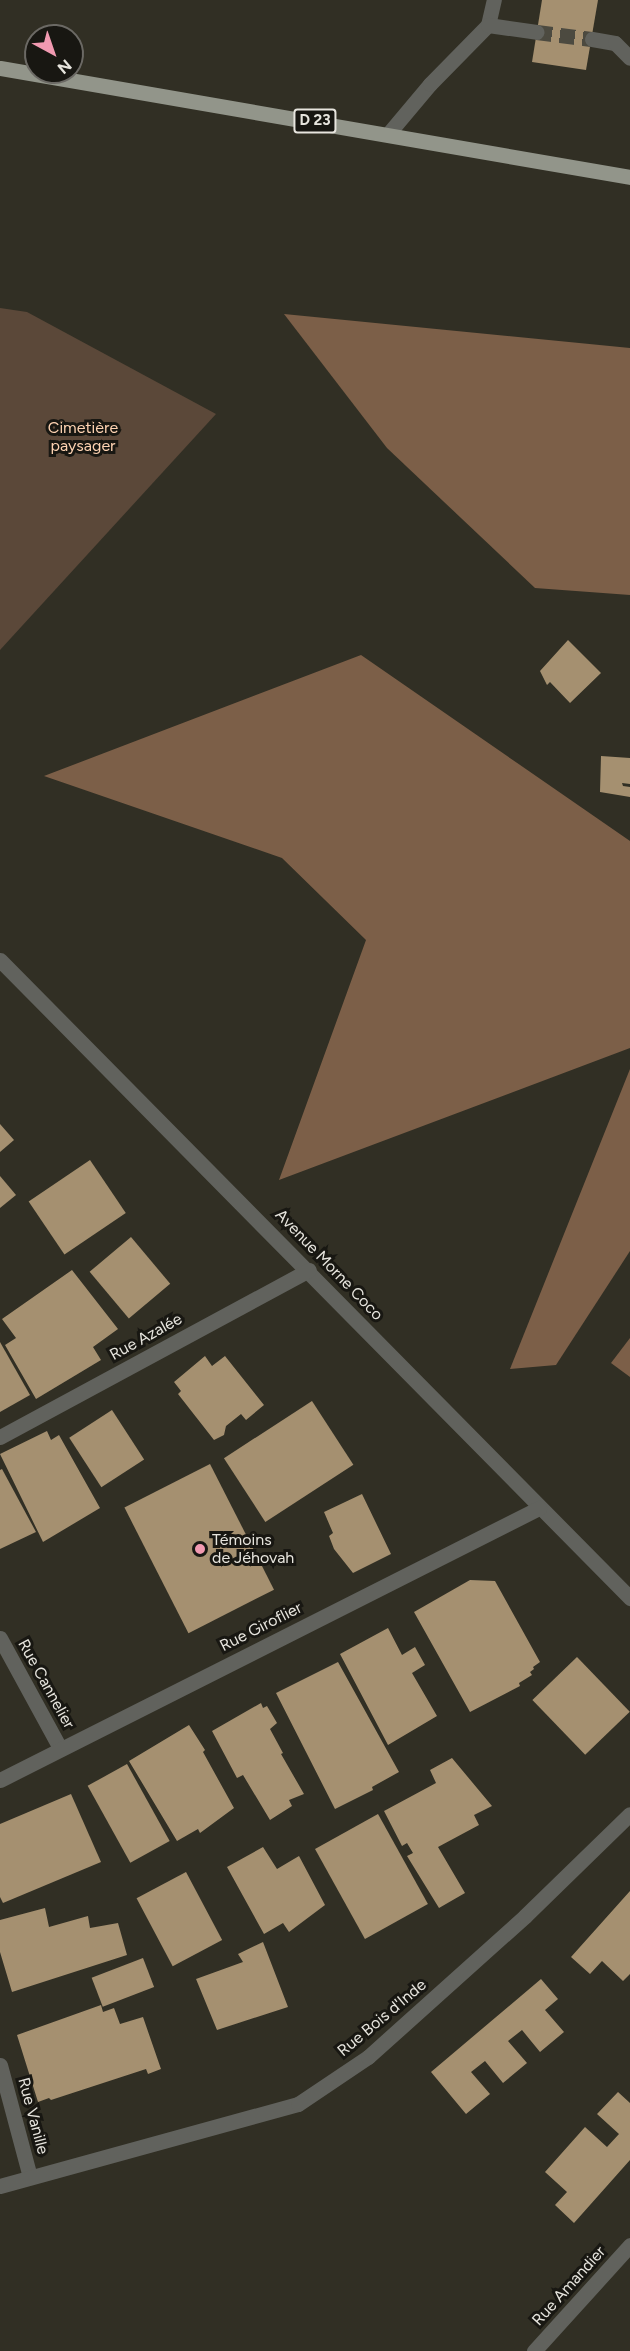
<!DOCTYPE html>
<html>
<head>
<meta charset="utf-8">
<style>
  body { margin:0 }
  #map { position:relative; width:630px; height:2351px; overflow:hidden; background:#312f24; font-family:Figtree,sans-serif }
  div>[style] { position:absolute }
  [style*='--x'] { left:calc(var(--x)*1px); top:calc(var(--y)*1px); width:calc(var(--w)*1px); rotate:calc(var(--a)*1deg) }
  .green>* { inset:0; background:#5b4839 }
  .forest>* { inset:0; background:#7c5f48 }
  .building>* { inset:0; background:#a59070; transform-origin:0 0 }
  .minor-tunnel>* { height:15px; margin-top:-7.5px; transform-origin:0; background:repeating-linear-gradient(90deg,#4c4a40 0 15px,transparent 0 23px) }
  .minor>* { height:15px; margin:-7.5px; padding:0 7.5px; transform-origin:7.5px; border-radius:7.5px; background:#61625d }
  .major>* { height:15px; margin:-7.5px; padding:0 7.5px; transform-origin:7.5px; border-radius:7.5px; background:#92958a }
  .dots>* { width:16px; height:16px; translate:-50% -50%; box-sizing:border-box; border:3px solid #181712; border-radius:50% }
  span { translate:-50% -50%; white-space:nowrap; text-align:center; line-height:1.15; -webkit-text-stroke:6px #181712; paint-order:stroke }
  .shield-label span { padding:2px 4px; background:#181712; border:2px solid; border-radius:4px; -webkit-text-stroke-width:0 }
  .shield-label { font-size:15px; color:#e7e5de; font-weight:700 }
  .park-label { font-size:16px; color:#fed3b2 }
  .street-label { font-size:16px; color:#e7e5de }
  .poi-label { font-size:16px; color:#e7e5de }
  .left { translate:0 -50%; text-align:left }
  .north { position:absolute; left:24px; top:24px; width:60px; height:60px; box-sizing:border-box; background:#181712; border:2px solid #6b6964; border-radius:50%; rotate:140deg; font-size:16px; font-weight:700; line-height:24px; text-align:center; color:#e7e5de }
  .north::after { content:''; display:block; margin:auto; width:21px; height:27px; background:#f19ab1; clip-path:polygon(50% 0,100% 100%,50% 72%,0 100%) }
</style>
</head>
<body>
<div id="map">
  <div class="green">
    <i style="clip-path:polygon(0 308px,27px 312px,216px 414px,0 650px)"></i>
  </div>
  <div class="forest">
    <i style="clip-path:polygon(284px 314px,630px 348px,630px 595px,535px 588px,387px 448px)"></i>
    <i style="clip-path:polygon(361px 655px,630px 841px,630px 1048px,279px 1180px,366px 940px,282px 858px,44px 776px)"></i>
    <i style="clip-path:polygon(630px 1069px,630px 1251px,556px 1365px,510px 1369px)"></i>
    <i style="clip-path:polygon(630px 1338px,630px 1377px,611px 1363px)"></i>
  </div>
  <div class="building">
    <i style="clip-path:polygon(542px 0,598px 0,586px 70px,532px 62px)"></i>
    <i style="clip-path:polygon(568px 640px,601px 673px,570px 703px,550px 682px,547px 685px,540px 671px)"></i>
    <i style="clip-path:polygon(601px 756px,630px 758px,630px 784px,622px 783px,623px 786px,630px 787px,630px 797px,600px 792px)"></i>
    <i style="clip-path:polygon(0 1124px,14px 1140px,0 1152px)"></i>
    <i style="left:90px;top:1160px;width:64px;height:74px;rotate:56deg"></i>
    <i style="clip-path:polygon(0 1176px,16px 1195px,0 1208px)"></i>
    <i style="left:131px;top:1237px;width:61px;height:54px;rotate:50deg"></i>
    <i style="clip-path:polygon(72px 1270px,118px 1329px,93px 1347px,101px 1360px,36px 1399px,5px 1345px,16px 1338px,2px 1319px)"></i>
    <i style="clip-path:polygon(0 1342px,30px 1395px,0 1412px)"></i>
    <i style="clip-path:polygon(205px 1356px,212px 1366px,225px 1356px,264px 1405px,246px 1420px,241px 1414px,226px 1426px,224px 1435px,214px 1440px,178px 1394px,181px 1391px,174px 1382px)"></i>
    <i style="left:312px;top:1401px;width:76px;height:105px;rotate:57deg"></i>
    <i style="left:112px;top:1410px;width:59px;height:51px;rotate:57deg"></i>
    <i style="clip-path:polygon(47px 1431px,51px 1440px,59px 1435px,100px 1508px,43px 1542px,0 1454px)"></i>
    <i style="left:210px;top:1464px;width:141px;height:96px;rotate:63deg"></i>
    <i style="clip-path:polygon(2px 1469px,36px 1532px,0 1549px,0 1470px)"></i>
    <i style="clip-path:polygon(362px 1494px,391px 1554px,353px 1573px,334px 1549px,329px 1536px,333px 1533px,324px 1512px)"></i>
    <i style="clip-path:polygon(470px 1580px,495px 1581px,540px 1662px,533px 1667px,534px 1669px,530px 1672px,532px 1675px,519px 1683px,520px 1686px,470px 1712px,414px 1612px)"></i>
    <i style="clip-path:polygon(388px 1628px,402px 1655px,415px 1647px,425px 1665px,412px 1673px,437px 1716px,388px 1745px,340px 1654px)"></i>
    <i style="left:577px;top:1657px;width:76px;height:62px;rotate:46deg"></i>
    <i style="clip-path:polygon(338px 1662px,399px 1772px,372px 1787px,373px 1790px,335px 1809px,276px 1693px)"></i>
    <i style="clip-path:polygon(261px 1703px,263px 1708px,267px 1706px,277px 1723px,270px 1729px,283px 1753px,281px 1754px,304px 1794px,289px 1800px,292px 1806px,270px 1820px,243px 1775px,237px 1778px,212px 1731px)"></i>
    <i style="clip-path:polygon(189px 1725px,205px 1750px,203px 1752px,234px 1808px,200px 1833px,198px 1829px,177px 1841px,129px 1761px)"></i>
    <i style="clip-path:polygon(452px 1758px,492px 1806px,474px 1815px,479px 1825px,438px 1847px,465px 1893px,439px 1908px,407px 1856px,413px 1853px,407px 1843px,402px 1846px,384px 1811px,436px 1783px,430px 1770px)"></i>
    <i style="left:127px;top:1764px;width:88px;height:45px;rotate:61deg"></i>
    <i style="clip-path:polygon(71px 1794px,101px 1862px,3px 1903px,0 1897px,0 1824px)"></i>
    <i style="left:378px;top:1814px;width:103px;height:72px;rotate:61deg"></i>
    <i style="clip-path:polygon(263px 1847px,277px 1869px,299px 1856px,325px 1905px,289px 1932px,283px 1923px,264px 1934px,227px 1867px)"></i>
    <i style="left:186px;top:1872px;width:77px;height:56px;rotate:62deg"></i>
    <i style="clip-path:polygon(630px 1891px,630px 1974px,623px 1981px,602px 1961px,590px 1974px,571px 1957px)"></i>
    <i style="clip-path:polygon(45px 1908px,49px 1927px,88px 1916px,90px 1928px,118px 1923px,127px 1955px,12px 1992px,0 1952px,0 1920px)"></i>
    <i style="clip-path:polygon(263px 1942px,288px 2007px,217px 2030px,196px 1979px,243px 1962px,238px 1954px)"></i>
    <i style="left:143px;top:1958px;width:31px;height:55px;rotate:69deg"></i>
    <i style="clip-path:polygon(541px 1979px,558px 1999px,545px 2010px,564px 2032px,540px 2052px,522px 2030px,508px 2041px,527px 2063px,503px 2083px,485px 2061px,471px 2072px,490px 2094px,466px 2114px,431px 2072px)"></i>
    <i style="clip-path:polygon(101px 2005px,103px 2012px,114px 2008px,120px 2024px,143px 2017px,161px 2069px,148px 2074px,146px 2069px,51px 2100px,49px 2098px,38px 2102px,17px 2035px)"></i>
    <i style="clip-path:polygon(618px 2092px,630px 2103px,630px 2160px,574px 2223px,555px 2205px,567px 2192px,545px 2172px,585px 2127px,607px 2147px,619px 2134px,597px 2114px)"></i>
  </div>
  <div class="minor-tunnel">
    <i style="--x:537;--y:32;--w:55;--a:7.3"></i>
  </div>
  <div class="minor">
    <i style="--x:488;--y:25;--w:26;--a:-77"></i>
    <i style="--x:592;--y:39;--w:23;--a:10"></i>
    <i style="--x:615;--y:43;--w:21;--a:45"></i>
    <i style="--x:388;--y:134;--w:65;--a:-50"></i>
    <i style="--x:430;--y:84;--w:83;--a:-45.5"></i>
    <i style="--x:488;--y:25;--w:49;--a:8.1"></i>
    <i style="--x:0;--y:960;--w:897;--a:45.36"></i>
    <i style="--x:0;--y:1437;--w:351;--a:-28.4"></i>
    <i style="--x:0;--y:1638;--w:125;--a:61.4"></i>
    <i style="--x:0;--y:1780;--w:604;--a:-26.78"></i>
    <i style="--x:0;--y:2065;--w:116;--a:75"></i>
    <i style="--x:0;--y:2186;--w:309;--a:-15.4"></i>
    <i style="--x:298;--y:2104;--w:84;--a:-33.9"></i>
    <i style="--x:368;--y:2057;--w:211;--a:-41.9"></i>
    <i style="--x:525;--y:1916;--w:146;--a:-44.2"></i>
    <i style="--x:534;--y:2351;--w:143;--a:-47.8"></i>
  </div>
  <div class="major">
    <i style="--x:0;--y:68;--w:639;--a:9.82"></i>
  </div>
  <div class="dots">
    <i style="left:200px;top:1549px;background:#f19ab1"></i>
  </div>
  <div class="shield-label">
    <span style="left:315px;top:121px">D 23</span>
  </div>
  <div class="park-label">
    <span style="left:83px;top:437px">Cimetière<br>paysager</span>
  </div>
  <div class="street-label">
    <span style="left:329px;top:1265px;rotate:46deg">Avenue Morne Coco</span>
    <span style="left:146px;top:1337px;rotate:-29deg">Rue Azalée</span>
    <span style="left:261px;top:1627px;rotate:-27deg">Rue Giroflier</span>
    <span style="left:46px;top:1684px;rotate:61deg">Rue Cannelier</span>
    <span style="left:382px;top:2018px;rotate:-40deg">Rue Bois d'Inde</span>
    <span style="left:33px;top:2116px;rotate:75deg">Rue Vanille</span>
    <span style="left:569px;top:2286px;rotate:-48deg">Rue Amandier</span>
  </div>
  <div class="poi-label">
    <span class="left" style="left:212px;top:1549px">Témoins<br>de Jéhovah</span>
  </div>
  <div class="north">N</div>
</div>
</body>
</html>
